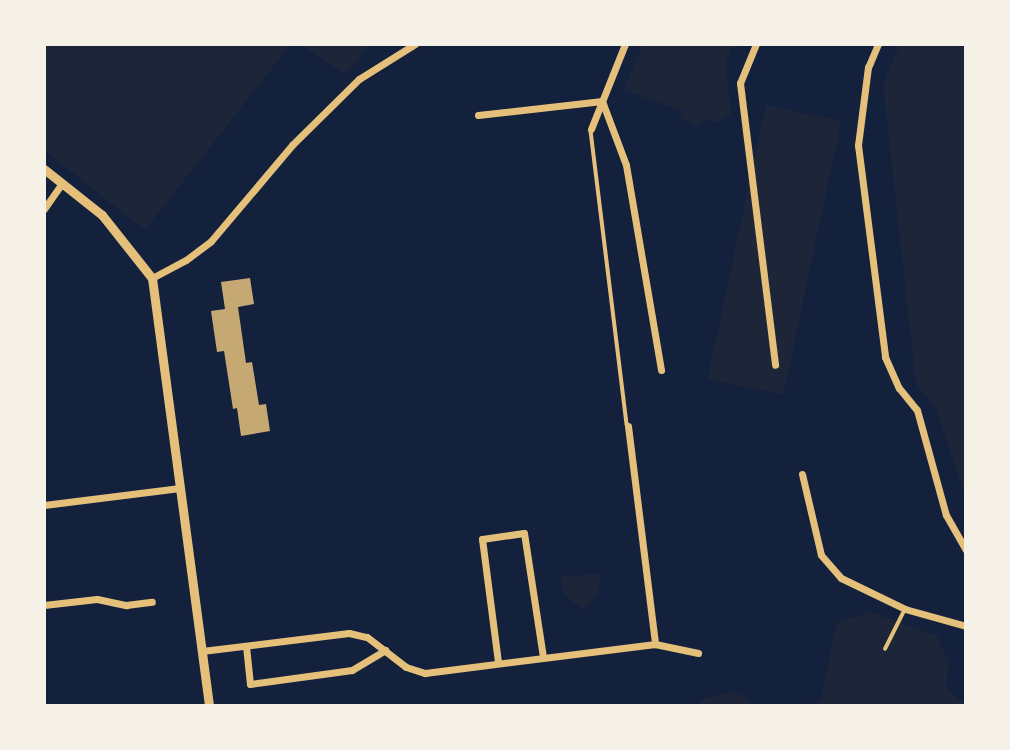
<!DOCTYPE html>
<html>
<head>
<meta charset="utf-8">
<style>
  body { margin:0 }
  #map { position:relative; width:1010px; height:750px; overflow:hidden; background:#14213d; font-family:Figtree,sans-serif }
  div>[style] { position:absolute }
  [style*='--x'] { left:calc(var(--x)*1px); top:calc(var(--y)*1px); width:calc(var(--w)*1px); rotate:calc(var(--a)*1deg) }
  .green>* { inset:0; background:#1d2539; transform-origin:0 0 }
  .building>* { inset:0; background:#c6a872 }
  .service>* { height:3.5px; margin:-1.75px; padding:0 1.75px; transform-origin:1.75px; border-radius:1.75px; background:#e5c07b }
  .minor>* { height:7px; margin:-3.5px; padding:0 3.5px; transform-origin:3.5px; border-radius:3.5px; background:#e5c07b }
  .tertiary>* { height:9px; margin:-4.5px; padding:0 4.5px; transform-origin:4.5px; border-radius:4.5px; background:#e5c07b }
  span { translate:-50% -50%; white-space:nowrap; text-align:center; line-height:1.15; -webkit-text-stroke:7px #f6f1e7; paint-order:stroke }
  .frame { position:absolute; inset:0; border:46px solid #f6f1e7; pointer-events:none }
</style>
</head>
<body>
<div id="map">
  <div class="green">
    <i style="clip-path:polygon(44px 44px,291px 44px,145px 230px,44px 150px)"></i>
    <i style="clip-path:polygon(300px 44px,367px 44px,355px 65px,343px 73px)"></i>
    <i style="clip-path:polygon(643px 44px,733px 44px,725px 64px,731px 114px,715px 123px,701px 118px,699px 127px,680px 117px,682px 111px,624px 90px)"></i>
    <i style="clip-path:polygon(900px 44px,966px 44px,966px 499px,935px 406px,916px 384px,883px 84px)"></i>
    <i style="left:766px;top:105px;width:77px;height:280px;rotate:12deg"></i>
    <i style="clip-path:polygon(601px 574px,596px 596px,583px 609px,565px 596px,560px 576px)"></i>
    <i style="clip-path:polygon(871px 612px,937px 636px,949px 664px,946px 685px,956px 698px,966px 703px,966px 706px,810px 706px,821px 700px,837px 623px)"></i>
    <i style="clip-path:polygon(734px 692px,747px 698px,749px 706px,702px 706px,700px 700px)"></i>
  </div>
  <div class="building">
    <i style="clip-path:polygon(250px 278px,254px 304px,238px 307px,246px 363px,252px 362px,259px 405px,266px 404px,270px 431px,241px 436px,237px 408px,233px 409px,224px 351px,217px 352px,211px 311px,225px 309px,221px 282px)"></i>
  </div>
  <div class="service">
    <i style="--x:591;--y:131;--w:296;--a:83"></i>
    <i style="--x:885;--y:649;--w:45;--a:-63.4"></i>
  </div>
  <div class="minor">
    <i style="--x:756;--y:44;--w:42;--a:112.3"></i>
    <i style="--x:740;--y:83;--w:284;--a:82.9"></i>
    <i style="--x:878;--y:44;--w:25;--a:113"></i>
    <i style="--x:868;--y:67;--w:79;--a:97.3"></i>
    <i style="--x:858;--y:145;--w:214;--a:82.7"></i>
    <i style="--x:885;--y:357;--w:34;--a:66"></i>
    <i style="--x:899;--y:388;--w:28;--a:51"></i>
    <i style="--x:917;--y:410;--w:109;--a:74.6"></i>
    <i style="--x:946;--y:515;--w:40;--a:60.3"></i>
    <i style="--x:478;--y:115;--w:125;--a:-6.4"></i>
    <i style="--x:602;--y:101;--w:68;--a:69.4"></i>
    <i style="--x:626;--y:165;--w:208;--a:80.3"></i>
    <i style="--x:591;--y:129;--w:92;--a:-68.2"></i>
    <i style="--x:44;--y:209;--w:32;--a:-55"></i>
    <i style="--x:152;--y:278;--w:38;--a:-28"></i>
    <i style="--x:186;--y:260;--w:31;--a:-37"></i>
    <i style="--x:211;--y:241;--w:126;--a:-49.8"></i>
    <i style="--x:292;--y:145;--w:94;--a:-44.6"></i>
    <i style="--x:359;--y:79;--w:66;--a:-32"></i>
    <i style="--x:628;--y:426;--w:220;--a:82.9"></i>
    <i style="--x:802;--y:474;--w:83;--a:76.8"></i>
    <i style="--x:821;--y:555;--w:30;--a:49"></i>
    <i style="--x:841;--y:578;--w:71;--a:25.8"></i>
    <i style="--x:905;--y:609;--w:63;--a:15.6"></i>
    <i style="--x:44;--y:505;--w:137;--a:-7.1"></i>
    <i style="--x:44;--y:605;--w:53;--a:-6.5"></i>
    <i style="--x:97;--y:599;--w:30;--a:12"></i>
    <i style="--x:126;--y:605;--w:26;--a:-7"></i>
    <i style="--x:246;--y:646;--w:38;--a:84"></i>
    <i style="--x:250;--y:684;--w:103;--a:-7.8"></i>
    <i style="--x:352;--y:670;--w:39;--a:-31"></i>
    <i style="--x:202;--y:651;--w:148;--a:-7"></i>
    <i style="--x:349;--y:633;--w:18;--a:13"></i>
    <i style="--x:367;--y:637;--w:49;--a:37.6"></i>
    <i style="--x:406;--y:667;--w:20;--a:18"></i>
    <i style="--x:425;--y:673;--w:232;--a:-7.2"></i>
    <i style="--x:655;--y:644;--w:44;--a:11.8"></i>
    <i style="--x:498;--y:662;--w:124;--a:-97.4"></i>
    <i style="--x:482;--y:539;--w:42;--a:-8.1"></i>
    <i style="--x:524;--y:533;--w:125;--a:81.3"></i>
  </div>
  <div class="tertiary">
    <i style="--x:44;--y:169;--w:74;--a:38.4"></i>
    <i style="--x:102;--y:215;--w:80;--a:51.6"></i>
    <i style="--x:152;--y:278;--w:432;--a:82.4"></i>
  </div>
  <div class="frame"></div>
</div>
</body>
</html>
